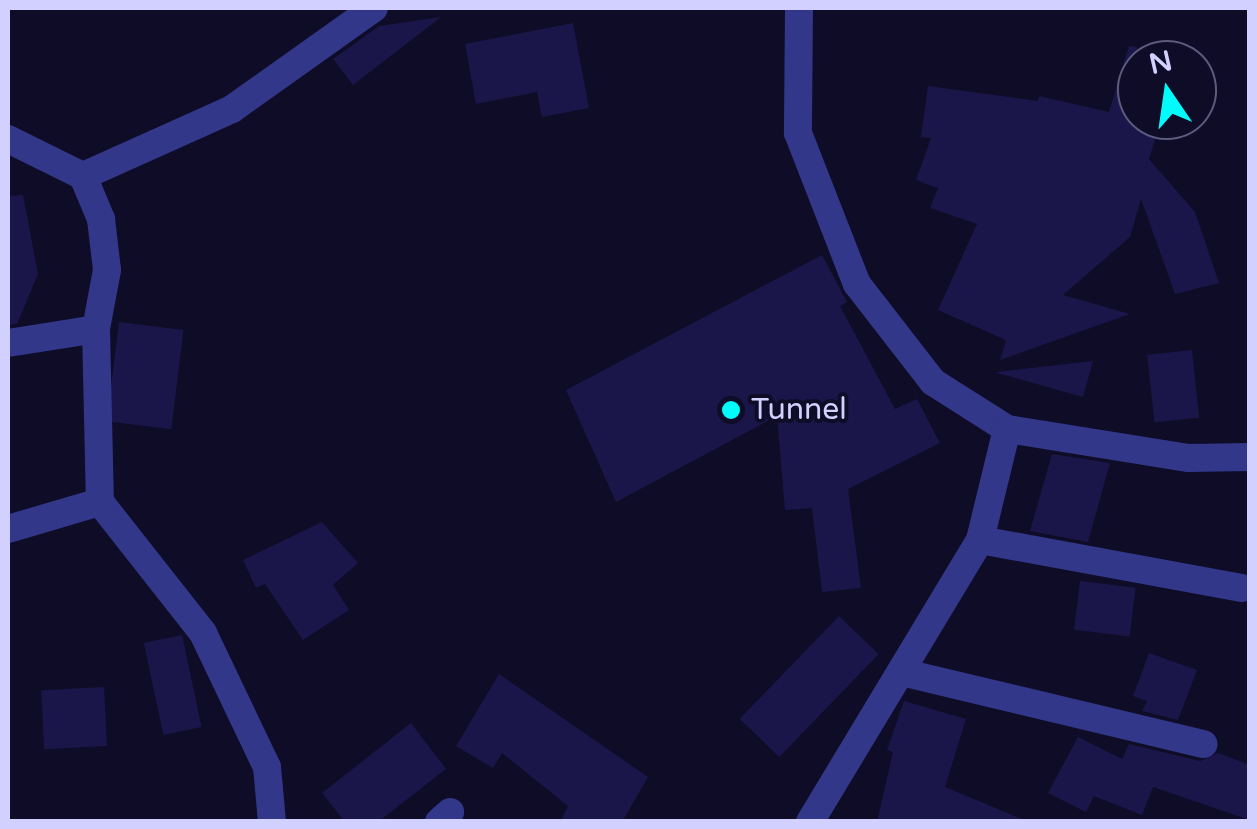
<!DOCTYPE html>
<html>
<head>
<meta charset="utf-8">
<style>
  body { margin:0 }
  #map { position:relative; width:1257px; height:829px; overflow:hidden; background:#0e0c26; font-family:"Varela Round",sans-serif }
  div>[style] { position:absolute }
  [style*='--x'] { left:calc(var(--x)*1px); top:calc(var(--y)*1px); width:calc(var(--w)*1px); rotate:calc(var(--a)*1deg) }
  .building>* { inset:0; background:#1b1649; transform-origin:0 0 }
  .minor>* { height:28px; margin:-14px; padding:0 14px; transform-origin:14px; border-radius:14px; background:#32378a }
  .dots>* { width:28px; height:28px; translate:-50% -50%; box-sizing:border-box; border:5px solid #0e0c26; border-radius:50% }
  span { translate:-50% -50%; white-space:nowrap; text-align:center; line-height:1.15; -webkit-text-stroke:8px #0e0c26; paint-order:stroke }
  .poi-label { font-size:30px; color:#d1d0ff }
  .left { translate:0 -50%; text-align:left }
  .frame { position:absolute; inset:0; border:10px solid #d1d0ff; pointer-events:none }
  .north { position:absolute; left:1117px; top:40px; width:100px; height:100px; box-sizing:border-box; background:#0e0c26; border:2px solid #5c5a7d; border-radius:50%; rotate:347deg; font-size:28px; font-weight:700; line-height:40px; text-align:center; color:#d1d0ff }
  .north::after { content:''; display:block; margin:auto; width:35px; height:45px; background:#00fbfb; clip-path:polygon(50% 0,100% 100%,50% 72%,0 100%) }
</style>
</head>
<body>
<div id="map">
  <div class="building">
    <i style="clip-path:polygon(441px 17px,353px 85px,333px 59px,379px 26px)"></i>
    <i style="clip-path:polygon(573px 23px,589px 108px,542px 117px,537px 92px,476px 104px,465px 44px)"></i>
    <i style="clip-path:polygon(1129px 46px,1137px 47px,1137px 120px,1161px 120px,1149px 159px,1195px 212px,1219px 283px,1175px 294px,1141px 199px,1130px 237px,1063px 295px,1130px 314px,1000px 360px,1006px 340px,938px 310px,977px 224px,930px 208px,938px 188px,916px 180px,931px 138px,921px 137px,928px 86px,1038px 101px,1039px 96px,1109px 112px)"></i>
    <i style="clip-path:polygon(23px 195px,38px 274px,17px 324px,8px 325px,8px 196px)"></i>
    <i style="clip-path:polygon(822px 255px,847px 302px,840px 306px,895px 409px,917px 399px,940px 443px,848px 489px,861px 588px,822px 592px,812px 508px,785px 510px,777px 416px,616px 502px,566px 390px)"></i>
    <i style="left:119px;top:322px;width:65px;height:100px;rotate:7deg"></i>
    <i style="left:1192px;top:350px;width:68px;height:45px;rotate:84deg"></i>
    <i style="clip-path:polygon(1093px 361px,1083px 397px,997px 373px,997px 372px)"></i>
    <i style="clip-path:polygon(1052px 454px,1110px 463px,1088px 542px,1030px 531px)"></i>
    <i style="clip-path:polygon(322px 522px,358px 563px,333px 585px,349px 610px,303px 640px,265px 584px,256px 588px,243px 560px)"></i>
    <i style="left:1080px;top:581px;width:56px;height:49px;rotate:7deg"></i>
    <i style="left:839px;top:616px;width:55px;height:143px;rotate:44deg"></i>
    <i style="left:182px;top:635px;width:94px;height:39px;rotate:78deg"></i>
    <i style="clip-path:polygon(1149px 653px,1197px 670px,1178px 720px,1142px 711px,1147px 701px,1133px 696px)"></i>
    <i style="clip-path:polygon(499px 674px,648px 777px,622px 822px,560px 822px,568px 806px,502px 753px,493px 768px,456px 746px)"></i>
    <i style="left:104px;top:687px;width:59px;height:63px;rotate:87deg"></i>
    <i style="clip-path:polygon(904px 701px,966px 719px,945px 787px,1029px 822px,877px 822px,893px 752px,887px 750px)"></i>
    <i style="clip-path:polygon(411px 723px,446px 769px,378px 822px,345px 822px,322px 793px)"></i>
    <i style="clip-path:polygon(1078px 737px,1122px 759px,1129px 744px,1200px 761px,1218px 753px,1250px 765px,1250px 820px,1153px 787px,1142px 815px,1094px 796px,1086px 812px,1048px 793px)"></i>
  </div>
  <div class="minor">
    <i style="--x:799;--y:8;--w:125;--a:90.5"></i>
    <i style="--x:798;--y:133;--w:162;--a:68.7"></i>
    <i style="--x:857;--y:284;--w:124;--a:52.2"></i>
    <i style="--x:933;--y:382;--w:88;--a:32.4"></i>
    <i style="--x:1007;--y:429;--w:114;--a:103.7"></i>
    <i style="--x:980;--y:540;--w:329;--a:121.1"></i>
    <i style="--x:8;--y:139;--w:84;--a:26.3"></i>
    <i style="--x:83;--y:176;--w:47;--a:67.3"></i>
    <i style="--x:101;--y:219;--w:51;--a:83.3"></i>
    <i style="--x:107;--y:270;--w:60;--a:100.6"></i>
    <i style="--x:96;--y:329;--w:173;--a:88.7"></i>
    <i style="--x:100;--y:502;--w:167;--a:51.8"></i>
    <i style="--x:203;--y:633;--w:148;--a:64.5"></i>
    <i style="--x:267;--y:767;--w:55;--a:84.8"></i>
    <i style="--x:83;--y:176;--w:163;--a:-24.2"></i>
    <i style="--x:232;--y:109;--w:174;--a:-35.4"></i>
    <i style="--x:8;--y:343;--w:89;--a:-9"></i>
    <i style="--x:1007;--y:429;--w:184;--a:9.1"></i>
    <i style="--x:1189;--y:458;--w:61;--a:-0.9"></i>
    <i style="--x:8;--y:529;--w:96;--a:-16.4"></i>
    <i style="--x:980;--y:540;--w:266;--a:10.4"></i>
    <i style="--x:901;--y:672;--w:311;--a:13.4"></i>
    <i style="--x:439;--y:822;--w:15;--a:-42"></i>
  </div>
  <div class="dots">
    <i style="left:731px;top:410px;background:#00fbfb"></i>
  </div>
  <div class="poi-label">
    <span class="left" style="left:751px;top:410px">Tunnel</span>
  </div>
  <div class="frame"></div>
  <div class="north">N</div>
</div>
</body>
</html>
